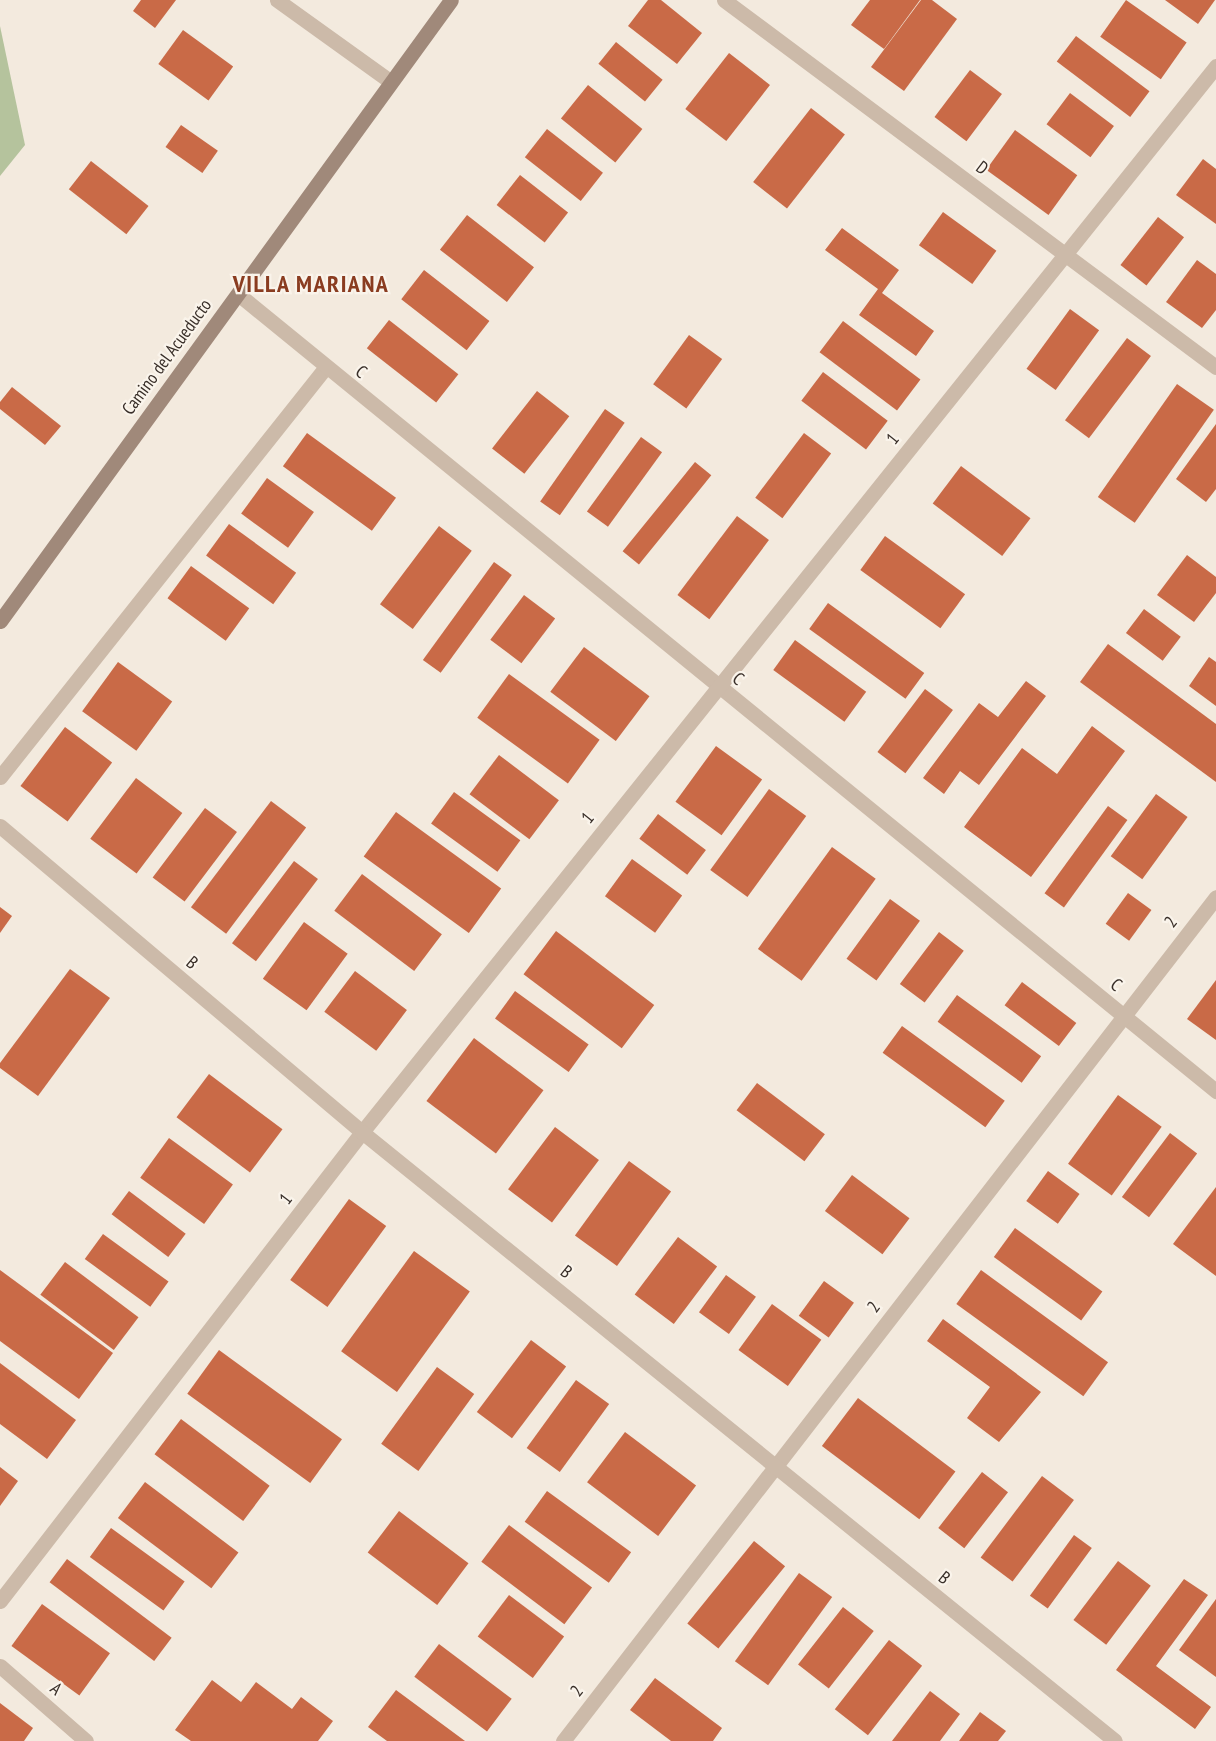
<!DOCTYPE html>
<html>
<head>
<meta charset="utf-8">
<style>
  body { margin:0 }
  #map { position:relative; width:1216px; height:1741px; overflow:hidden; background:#f3eade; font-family:"PT Sans Narrow",sans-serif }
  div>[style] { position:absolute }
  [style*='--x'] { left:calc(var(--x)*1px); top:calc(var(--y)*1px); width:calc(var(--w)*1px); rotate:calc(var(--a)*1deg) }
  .green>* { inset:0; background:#b5c39d }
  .building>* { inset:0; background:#c96a47; transform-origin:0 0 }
  .service>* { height:15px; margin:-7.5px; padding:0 7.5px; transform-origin:7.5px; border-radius:7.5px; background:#ccbaa9 }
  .minor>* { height:15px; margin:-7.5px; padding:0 7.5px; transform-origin:7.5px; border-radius:7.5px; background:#ccbaa9 }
  .tertiary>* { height:15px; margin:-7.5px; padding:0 7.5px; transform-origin:7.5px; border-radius:7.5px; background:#ccbaa9 }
  .secondary>* { height:15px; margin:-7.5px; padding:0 7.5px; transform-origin:7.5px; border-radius:7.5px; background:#a0897a }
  span { translate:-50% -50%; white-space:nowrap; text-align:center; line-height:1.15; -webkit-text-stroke:4.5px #faf4eb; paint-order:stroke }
  .street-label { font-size:18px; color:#392f29 }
  .district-label { font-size:24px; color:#8a3c20; font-weight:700; letter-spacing:1.5px }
</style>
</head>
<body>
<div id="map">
  <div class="green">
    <i style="clip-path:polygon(0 26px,25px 145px,0 176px)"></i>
  </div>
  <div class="building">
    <i style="clip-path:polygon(141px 0,176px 0,155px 28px,133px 11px)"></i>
    <i style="clip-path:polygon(648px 0,661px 0,702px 33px,677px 64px,628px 26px)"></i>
    <i style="clip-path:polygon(870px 0,920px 0,884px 49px,851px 25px)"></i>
    <i style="clip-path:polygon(921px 0,932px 0,957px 19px,904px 91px,871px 67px)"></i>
    <i style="left:1126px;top:0;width:74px;height:45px;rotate:35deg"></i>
    <i style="clip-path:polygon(1165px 0,1215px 0,1198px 24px)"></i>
    <i style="left:183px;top:30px;width:62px;height:42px;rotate:36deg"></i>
    <i style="left:1076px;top:36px;width:92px;height:32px;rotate:37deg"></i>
    <i style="left:616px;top:42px;width:60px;height:28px;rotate:39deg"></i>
    <i style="left:729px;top:53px;width:52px;height:71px;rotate:38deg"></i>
    <i style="left:970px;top:70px;width:40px;height:59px;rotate:37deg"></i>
    <i style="left:588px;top:85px;width:70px;height:43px;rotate:39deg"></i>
    <i style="left:1070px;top:93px;width:55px;height:39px;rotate:37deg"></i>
    <i style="left:811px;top:108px;width:43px;height:94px;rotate:38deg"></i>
    <i style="left:181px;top:125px;width:45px;height:27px;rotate:35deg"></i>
    <i style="left:547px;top:129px;width:71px;height:36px;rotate:38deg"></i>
    <i style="left:1015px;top:130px;width:77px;height:49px;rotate:36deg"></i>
    <i style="clip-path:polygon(1203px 159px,1216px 169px,1216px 224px,1176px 195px)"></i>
    <i style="left:91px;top:161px;width:73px;height:36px;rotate:38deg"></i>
    <i style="left:520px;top:175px;width:61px;height:38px;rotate:38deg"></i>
    <i style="left:943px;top:212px;width:66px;height:41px;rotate:36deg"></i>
    <i style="left:467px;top:215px;width:85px;height:44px;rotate:38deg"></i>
    <i style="left:1158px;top:217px;width:33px;height:61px;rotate:38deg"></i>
    <i style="clip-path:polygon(842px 228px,899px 270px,882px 293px,934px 331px,916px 356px,859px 315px,878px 289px,825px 250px)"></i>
    <i style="clip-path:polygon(1197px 260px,1216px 274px,1216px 310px,1202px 328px,1166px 302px)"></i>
    <i style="left:424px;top:270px;width:83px;height:37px;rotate:38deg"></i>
    <i style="left:1070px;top:309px;width:36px;height:74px;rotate:36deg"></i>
    <i style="left:389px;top:320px;width:88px;height:36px;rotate:38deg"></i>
    <i style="left:843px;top:321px;width:97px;height:39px;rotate:37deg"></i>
    <i style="left:689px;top:335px;width:41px;height:61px;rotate:36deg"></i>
    <i style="left:1127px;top:338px;width:30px;height:103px;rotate:37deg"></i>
    <i style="left:823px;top:372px;width:81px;height:36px;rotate:37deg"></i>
    <i style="left:1177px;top:384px;width:45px;height:138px;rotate:35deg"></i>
    <i style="clip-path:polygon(12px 387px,61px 426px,45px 445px,0 409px,0 402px)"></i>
    <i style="left:537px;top:391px;width:41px;height:73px;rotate:38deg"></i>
    <i style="left:605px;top:409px;width:24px;height:113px;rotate:35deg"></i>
    <i style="clip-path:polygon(1216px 424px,1216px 489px,1206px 502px,1176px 479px)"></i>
    <i style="left:307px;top:433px;width:110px;height:41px;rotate:36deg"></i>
    <i style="left:804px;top:433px;width:34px;height:81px;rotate:37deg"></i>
    <i style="left:641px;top:437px;width:26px;height:92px;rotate:36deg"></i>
    <i style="left:695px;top:462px;width:21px;height:115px;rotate:39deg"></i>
    <i style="left:961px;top:466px;width:87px;height:47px;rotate:37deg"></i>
    <i style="left:267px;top:478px;width:58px;height:44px;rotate:36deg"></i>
    <i style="left:737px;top:516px;width:40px;height:99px;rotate:37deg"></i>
    <i style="left:229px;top:524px;width:83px;height:39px;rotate:36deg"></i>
    <i style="left:439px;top:526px;width:41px;height:98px;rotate:37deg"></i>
    <i style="left:885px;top:536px;width:99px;height:42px;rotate:36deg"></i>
    <i style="clip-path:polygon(1187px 555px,1216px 577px,1216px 593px,1194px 622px,1157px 595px)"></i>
    <i style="left:494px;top:562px;width:22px;height:121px;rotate:36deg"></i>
    <i style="left:191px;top:566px;width:72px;height:40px;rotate:36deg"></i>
    <i style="left:524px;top:595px;width:39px;height:56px;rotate:37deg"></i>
    <i style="left:828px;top:603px;width:119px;height:32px;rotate:36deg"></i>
    <i style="left:1144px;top:609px;width:46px;height:30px;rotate:37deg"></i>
    <i style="left:795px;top:640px;width:88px;height:37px;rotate:36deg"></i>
    <i style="clip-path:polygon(1108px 644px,1216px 724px,1216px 782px,1080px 682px)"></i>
    <i style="left:584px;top:647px;width:82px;height:56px;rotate:37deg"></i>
    <i style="clip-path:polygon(1209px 657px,1216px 662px,1216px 706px,1189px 686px)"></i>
    <i style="left:118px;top:662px;width:67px;height:61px;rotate:36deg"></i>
    <i style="left:509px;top:674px;width:112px;height:54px;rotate:36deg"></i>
    <i style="clip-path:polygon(1026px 681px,1046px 696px,979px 785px,960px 771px,944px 794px,923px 778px,979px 703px,998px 717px)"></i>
    <i style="left:925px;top:689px;width:35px;height:79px;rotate:37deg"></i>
    <i style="clip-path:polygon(1092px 726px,1125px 751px,1031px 877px,964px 827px,1022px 748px,1057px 774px)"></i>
    <i style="left:65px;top:727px;width:59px;height:74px;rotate:37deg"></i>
    <i style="left:716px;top:746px;width:57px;height:69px;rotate:36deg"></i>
    <i style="left:499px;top:755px;width:75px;height:49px;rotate:37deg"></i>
    <i style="left:136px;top:778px;width:58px;height:76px;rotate:37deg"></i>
    <i style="left:769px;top:789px;width:46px;height:100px;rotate:36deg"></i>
    <i style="left:454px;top:792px;width:82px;height:39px;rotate:36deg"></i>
    <i style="left:1156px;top:794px;width:39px;height:77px;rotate:36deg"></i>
    <i style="left:271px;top:801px;width:44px;height:133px;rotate:37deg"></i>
    <i style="left:1108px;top:806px;width:24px;height:108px;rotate:36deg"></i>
    <i style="left:205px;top:808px;width:40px;height:87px;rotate:37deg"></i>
    <i style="left:396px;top:812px;width:130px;height:55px;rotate:36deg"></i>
    <i style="left:658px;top:814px;width:60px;height:31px;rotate:37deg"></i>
    <i style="left:832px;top:847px;width:54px;height:126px;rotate:36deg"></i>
    <i style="left:632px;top:859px;width:62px;height:46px;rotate:36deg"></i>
    <i style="left:294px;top:861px;width:30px;height:103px;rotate:37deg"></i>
    <i style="left:362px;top:874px;width:100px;height:46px;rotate:37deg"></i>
    <i style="left:1128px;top:893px;width:29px;height:38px;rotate:36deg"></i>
    <i style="left:890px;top:899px;width:37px;height:74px;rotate:36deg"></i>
    <i style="clip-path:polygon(0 907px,12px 916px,0 933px)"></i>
    <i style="left:304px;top:922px;width:54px;height:70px;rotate:36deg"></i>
    <i style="left:556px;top:931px;width:123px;height:54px;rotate:37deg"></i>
    <i style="left:939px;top:932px;width:31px;height:65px;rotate:37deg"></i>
    <i style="clip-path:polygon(70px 969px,110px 998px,38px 1096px,0 1068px,0 1063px)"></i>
    <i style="left:355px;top:971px;width:65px;height:51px;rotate:37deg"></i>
    <i style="clip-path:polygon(1216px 980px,1216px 1040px,1187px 1019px)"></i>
    <i style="left:1022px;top:982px;width:68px;height:29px;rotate:37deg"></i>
    <i style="left:515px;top:991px;width:91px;height:34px;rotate:36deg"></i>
    <i style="left:957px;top:995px;width:104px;height:33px;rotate:36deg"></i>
    <i style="left:902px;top:1026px;width:127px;height:33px;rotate:36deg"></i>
    <i style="left:474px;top:1038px;width:87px;height:79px;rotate:37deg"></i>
    <i style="left:209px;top:1074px;width:92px;height:54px;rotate:37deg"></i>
    <i style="left:757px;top:1083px;width:85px;height:34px;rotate:37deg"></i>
    <i style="left:1118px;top:1095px;width:54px;height:85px;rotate:36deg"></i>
    <i style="left:555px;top:1127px;width:55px;height:78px;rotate:37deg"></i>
    <i style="left:1170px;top:1133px;width:34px;height:80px;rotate:37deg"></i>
    <i style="left:169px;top:1138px;width:79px;height:49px;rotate:36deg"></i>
    <i style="left:629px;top:1161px;width:52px;height:92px;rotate:36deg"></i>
    <i style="left:1048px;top:1171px;width:39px;height:37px;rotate:36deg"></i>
    <i style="left:852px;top:1175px;width:72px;height:45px;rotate:37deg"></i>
    <i style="clip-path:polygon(1216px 1187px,1216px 1276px,1173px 1244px)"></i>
    <i style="left:129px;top:1191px;width:71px;height:29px;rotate:37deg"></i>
    <i style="left:349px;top:1199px;width:46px;height:100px;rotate:36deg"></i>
    <i style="left:1015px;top:1228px;width:108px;height:36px;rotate:36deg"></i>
    <i style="left:103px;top:1234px;width:81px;height:31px;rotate:36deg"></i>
    <i style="left:678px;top:1237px;width:49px;height:72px;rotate:37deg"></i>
    <i style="left:414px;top:1251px;width:69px;height:124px;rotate:36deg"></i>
    <i style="left:65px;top:1262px;width:92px;height:41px;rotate:37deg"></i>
    <i style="clip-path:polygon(0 1270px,113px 1353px,79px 1399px,0 1341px)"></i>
    <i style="left:981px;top:1270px;width:157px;height:42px;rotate:36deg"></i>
    <i style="left:726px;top:1275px;width:37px;height:46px;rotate:36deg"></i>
    <i style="left:824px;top:1281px;width:37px;height:43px;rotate:36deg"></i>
    <i style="left:772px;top:1304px;width:61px;height:57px;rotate:36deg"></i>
    <i style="clip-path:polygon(943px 1319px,1041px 1392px,999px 1442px,967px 1418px,990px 1387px,927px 1341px)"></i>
    <i style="left:531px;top:1340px;width:44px;height:90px;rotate:37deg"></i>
    <i style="left:219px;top:1350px;width:152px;height:54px;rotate:36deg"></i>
    <i style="clip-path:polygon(0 1363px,76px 1420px,47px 1459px,0 1424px)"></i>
    <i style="left:437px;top:1367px;width:46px;height:95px;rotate:36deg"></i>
    <i style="left:576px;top:1380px;width:41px;height:84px;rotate:36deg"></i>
    <i style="left:858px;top:1398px;width:122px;height:60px;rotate:37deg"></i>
    <i style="left:181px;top:1419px;width:111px;height:44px;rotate:37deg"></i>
    <i style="left:625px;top:1432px;width:89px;height:63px;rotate:37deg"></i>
    <i style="clip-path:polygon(0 1467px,18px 1481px,0 1506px)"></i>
    <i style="left:982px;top:1472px;width:33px;height:71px;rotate:38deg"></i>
    <i style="left:1042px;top:1476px;width:40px;height:102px;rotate:37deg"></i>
    <i style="left:145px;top:1482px;width:117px;height:45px;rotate:37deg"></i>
    <i style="left:547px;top:1491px;width:104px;height:38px;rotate:36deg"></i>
    <i style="left:399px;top:1511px;width:87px;height:52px;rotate:37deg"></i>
    <i style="left:509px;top:1525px;width:104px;height:46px;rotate:37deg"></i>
    <i style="left:111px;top:1528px;width:91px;height:36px;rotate:36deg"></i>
    <i style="left:1074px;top:1535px;width:22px;height:75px;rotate:36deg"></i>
    <i style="left:754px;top:1541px;width:40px;height:106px;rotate:39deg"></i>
    <i style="left:67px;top:1559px;width:131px;height:29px;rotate:37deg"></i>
    <i style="left:1118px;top:1561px;width:41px;height:74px;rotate:37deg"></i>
    <i style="left:799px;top:1573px;width:41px;height:109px;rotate:36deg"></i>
    <i style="clip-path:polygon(1184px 1579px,1208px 1595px,1156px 1666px,1211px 1707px,1195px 1729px,1116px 1670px)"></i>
    <i style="left:509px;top:1595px;width:69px;height:52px;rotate:37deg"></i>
    <i style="clip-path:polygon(1216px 1599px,1216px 1677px,1179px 1650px)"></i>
    <i style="left:42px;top:1604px;width:84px;height:52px;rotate:36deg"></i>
    <i style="left:843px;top:1607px;width:39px;height:73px;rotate:38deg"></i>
    <i style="left:889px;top:1640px;width:42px;height:88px;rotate:38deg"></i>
    <i style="left:439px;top:1644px;width:91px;height:41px;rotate:37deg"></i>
    <i style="clip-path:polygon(655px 1678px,722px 1728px,713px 1741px,671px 1741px,630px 1710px)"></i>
    <i style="clip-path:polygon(212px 1680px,241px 1702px,256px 1682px,292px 1709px,301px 1697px,333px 1721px,318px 1741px,191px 1741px,175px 1730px)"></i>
    <i style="clip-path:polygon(396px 1690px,465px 1741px,387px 1741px,368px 1727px)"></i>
    <i style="clip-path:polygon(930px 1691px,960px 1714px,940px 1741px,892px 1741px)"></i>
    <i style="clip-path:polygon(0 1703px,33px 1728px,24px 1741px,0 1741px)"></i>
    <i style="clip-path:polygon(980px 1712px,1006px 1731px,998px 1741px,959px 1741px)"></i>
  </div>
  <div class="service">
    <i style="--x:0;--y:777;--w:522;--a:-51.53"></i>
  </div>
  <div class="minor">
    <i style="--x:277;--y:0;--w:140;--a:35.7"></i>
    <i style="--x:724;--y:0;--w:614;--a:36.72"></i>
    <i style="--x:238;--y:294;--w:1262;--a:39.18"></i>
    <i style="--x:0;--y:1601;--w:592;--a:-52.34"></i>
    <i style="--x:362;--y:1132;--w:1366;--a:-51.3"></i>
    <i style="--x:0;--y:1666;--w:114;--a:41.1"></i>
    <i style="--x:563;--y:1741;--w:1067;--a:-52.27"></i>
  </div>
  <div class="tertiary">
    <i style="--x:0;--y:826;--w:474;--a:40.2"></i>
    <i style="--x:362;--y:1132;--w:968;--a:38.96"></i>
  </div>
  <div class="secondary">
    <i style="--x:0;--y:621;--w:767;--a:-54.01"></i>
  </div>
  <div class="street-label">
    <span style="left:982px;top:168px;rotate:37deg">D</span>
    <span style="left:167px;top:357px;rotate:-54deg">Camino del Acueducto</span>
    <span style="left:361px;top:372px;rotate:39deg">C</span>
    <span style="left:893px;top:439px;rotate:-51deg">1</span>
    <span style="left:738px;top:679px;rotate:39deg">C</span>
    <span style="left:588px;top:818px;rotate:-51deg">1</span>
    <span style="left:1171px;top:922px;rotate:-52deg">2</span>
    <span style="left:192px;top:963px;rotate:40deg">B</span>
    <span style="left:1116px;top:985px;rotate:39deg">C</span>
    <span style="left:286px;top:1199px;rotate:-52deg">1</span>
    <span style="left:566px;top:1272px;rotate:39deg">B</span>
    <span style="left:874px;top:1307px;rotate:-53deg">2</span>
    <span style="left:944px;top:1578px;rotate:39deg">B</span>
    <span style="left:56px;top:1689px;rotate:41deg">A</span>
    <span style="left:577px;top:1691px;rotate:-52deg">2</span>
  </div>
  <div class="district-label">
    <span style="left:311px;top:284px">VILLA MARIANA</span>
  </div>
</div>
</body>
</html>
